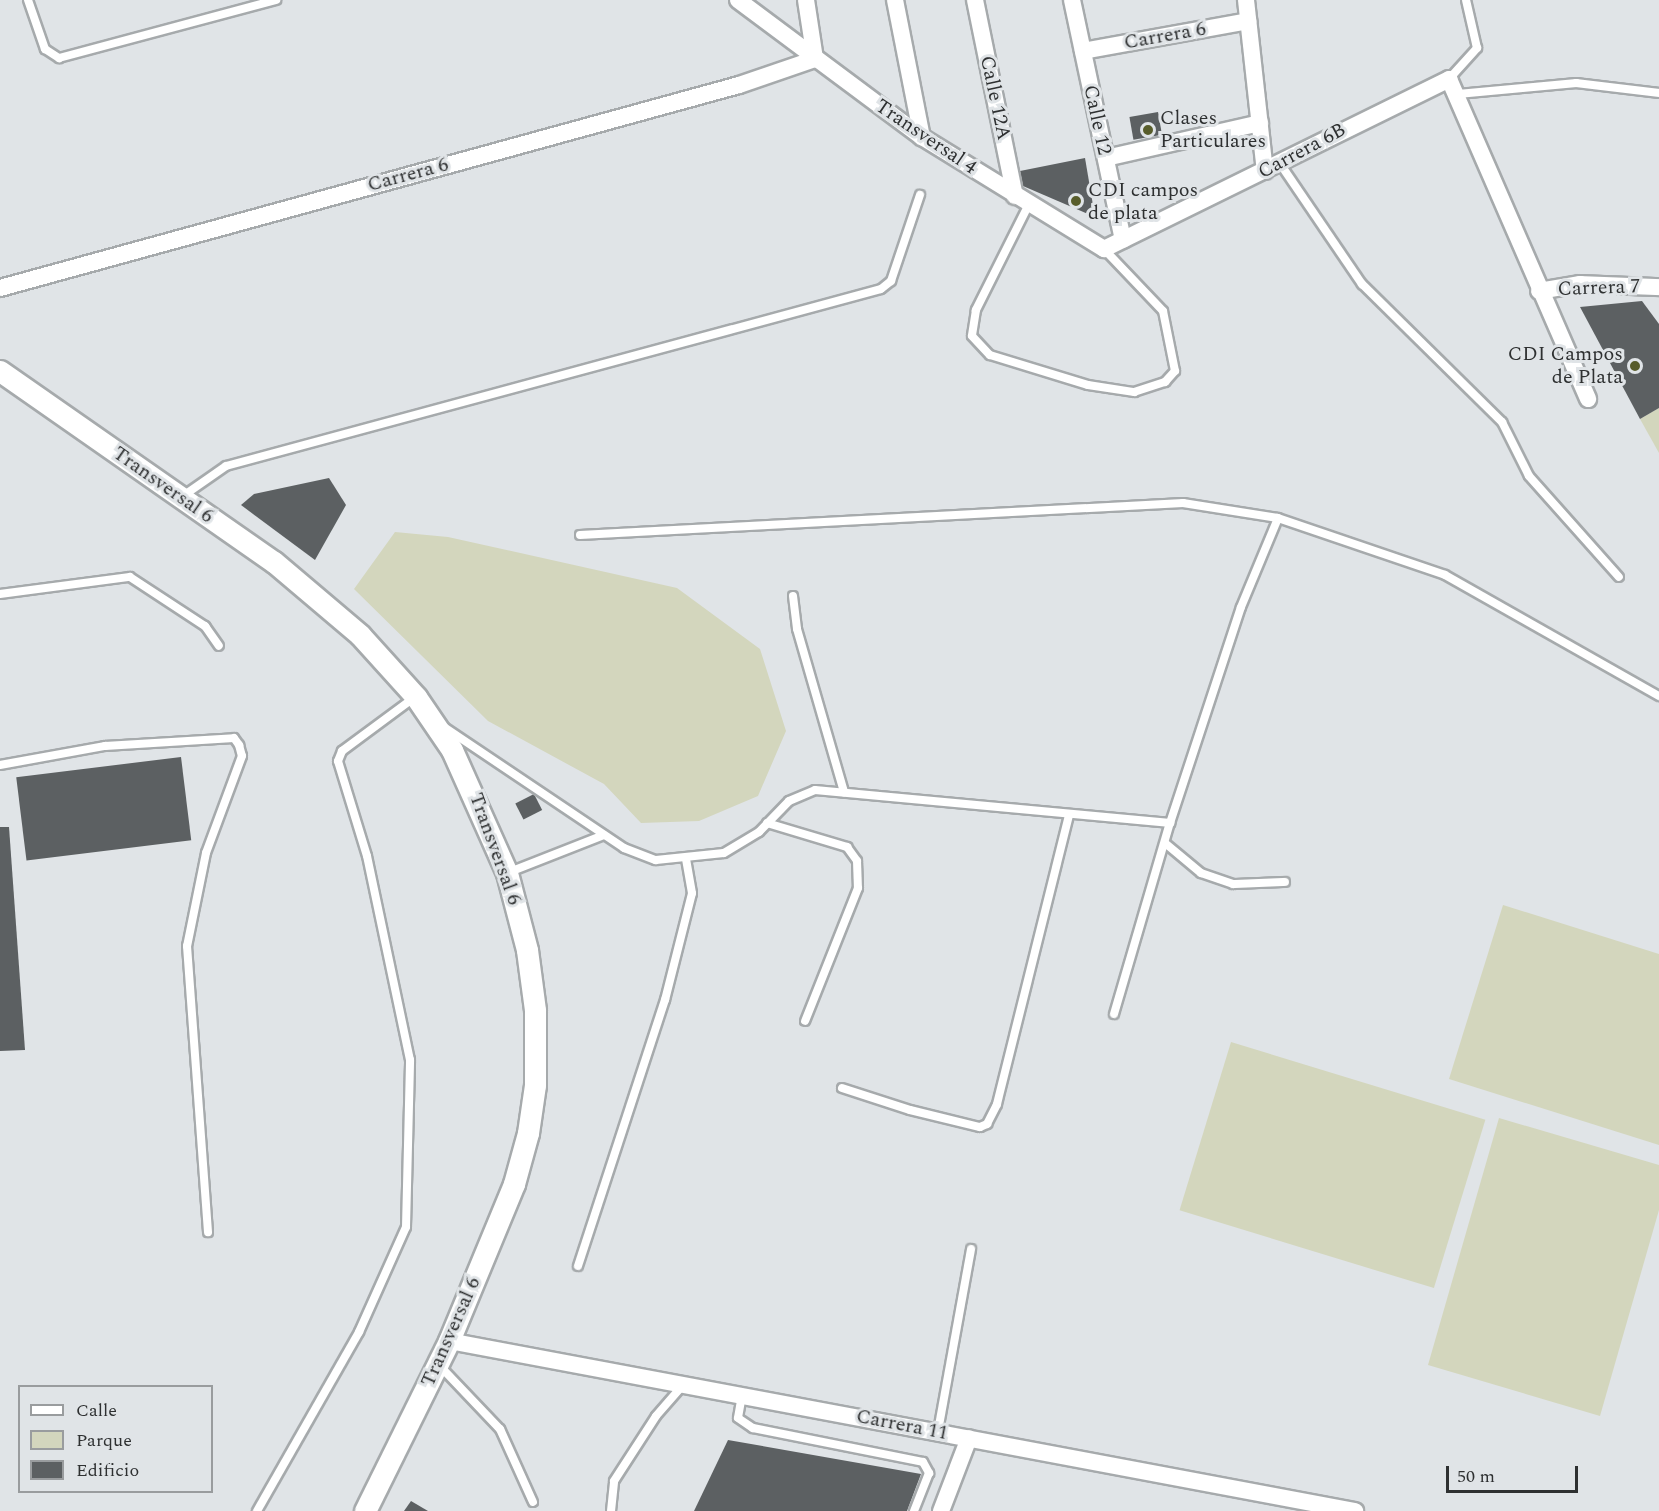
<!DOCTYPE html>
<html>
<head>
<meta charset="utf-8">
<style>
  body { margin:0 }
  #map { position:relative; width:1659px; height:1511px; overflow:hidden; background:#e0e4e7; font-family:Spectral,serif }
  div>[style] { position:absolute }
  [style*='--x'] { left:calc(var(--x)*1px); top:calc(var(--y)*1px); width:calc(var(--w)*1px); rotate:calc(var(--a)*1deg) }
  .green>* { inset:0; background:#d3d6bd; transform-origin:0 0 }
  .building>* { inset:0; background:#5c6062; transform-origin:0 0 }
  .roads { filter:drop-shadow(2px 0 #a6aaac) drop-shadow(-2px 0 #a6aaac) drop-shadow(0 2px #a6aaac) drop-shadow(0 -2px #a6aaac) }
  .service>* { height:8px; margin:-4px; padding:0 4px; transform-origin:4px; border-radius:4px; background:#fff }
  .minor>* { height:16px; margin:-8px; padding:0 8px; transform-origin:8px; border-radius:8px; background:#fff }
  .tertiary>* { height:21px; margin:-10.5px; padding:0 10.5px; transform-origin:10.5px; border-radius:10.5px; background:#fff }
  .dots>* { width:16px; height:16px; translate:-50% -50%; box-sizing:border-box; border:3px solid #e0e4e7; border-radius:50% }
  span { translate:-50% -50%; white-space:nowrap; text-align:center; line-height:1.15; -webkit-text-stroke:6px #e0e4e7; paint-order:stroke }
  .street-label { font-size:20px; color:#2e3031 }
  .poi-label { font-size:20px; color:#2e3031 }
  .left { translate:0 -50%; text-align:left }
  .right { translate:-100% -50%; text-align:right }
  .legend { position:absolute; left:18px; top:1385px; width:195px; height:108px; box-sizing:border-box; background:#e0e4e7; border:2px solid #999c9e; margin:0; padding:8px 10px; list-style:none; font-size:18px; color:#2e3031 }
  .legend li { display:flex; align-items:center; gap:12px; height:30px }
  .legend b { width:30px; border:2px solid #999c9e }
  .scale { position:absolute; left:1446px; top:1466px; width:132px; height:27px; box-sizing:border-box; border:3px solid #2e3031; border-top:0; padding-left:8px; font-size:18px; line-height:21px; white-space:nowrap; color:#2e3031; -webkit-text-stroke:4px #e0e4e7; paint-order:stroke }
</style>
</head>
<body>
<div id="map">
  <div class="green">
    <i style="clip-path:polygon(1659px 408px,1659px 453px,1640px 419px)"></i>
    <i style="clip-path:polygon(395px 532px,448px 537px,677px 588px,760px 649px,786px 731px,758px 796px,699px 821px,641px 823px,604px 784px,488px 721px,354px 589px)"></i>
    <i style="clip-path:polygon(1503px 905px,1659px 954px,1659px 1145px,1449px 1079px)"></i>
    <i style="left:1231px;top:1042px;width:266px;height:176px;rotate:17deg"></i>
    <i style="clip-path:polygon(1499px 1118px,1659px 1165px,1659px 1210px,1600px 1416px,1428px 1365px)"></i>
  </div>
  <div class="building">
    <i style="left:1158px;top:112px;width:23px;height:29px;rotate:80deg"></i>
    <i style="clip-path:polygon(1085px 158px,1095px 217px,1023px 186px,1020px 171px)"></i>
    <i style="clip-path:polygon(1642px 301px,1659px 324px,1659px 408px,1640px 419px,1580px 307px)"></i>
    <i style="clip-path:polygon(329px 478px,346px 505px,315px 560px,241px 505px,254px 494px)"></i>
    <i style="left:181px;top:757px;width:84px;height:166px;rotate:83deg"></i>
    <i style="left:534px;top:794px;width:18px;height:21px;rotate:63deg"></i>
    <i style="clip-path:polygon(0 827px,9px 827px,25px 1050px,0 1051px)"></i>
    <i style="clip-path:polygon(728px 1440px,921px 1474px,907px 1511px,694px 1511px)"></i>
    <i style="clip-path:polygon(411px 1501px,428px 1511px,404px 1511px)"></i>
  </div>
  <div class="roads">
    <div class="service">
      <i style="--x:28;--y:0;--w:52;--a:70.9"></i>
      <i style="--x:45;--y:49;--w:17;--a:33"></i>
      <i style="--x:59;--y:58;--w:225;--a:-15"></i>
      <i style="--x:1449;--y:79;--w:42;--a:-47.9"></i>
      <i style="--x:1477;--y:48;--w:49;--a:-102.9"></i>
      <i style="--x:1458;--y:94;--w:119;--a:-5.3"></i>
      <i style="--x:1576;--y:83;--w:84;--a:6.9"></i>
      <i style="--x:1279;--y:162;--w:148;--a:55.8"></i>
      <i style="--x:1362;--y:284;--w:197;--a:44.6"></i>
      <i style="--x:1502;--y:422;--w:60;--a:63.4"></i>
      <i style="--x:1529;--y:476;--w:135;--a:48.3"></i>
      <i style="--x:1029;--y:204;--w:119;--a:116.6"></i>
      <i style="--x:976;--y:310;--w:26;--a:99"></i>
      <i style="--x:972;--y:336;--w:26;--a:47"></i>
      <i style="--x:990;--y:355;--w:102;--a:17"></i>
      <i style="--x:1088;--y:385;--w:47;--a:8.7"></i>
      <i style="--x:1134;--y:392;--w:33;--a:-18"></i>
      <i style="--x:1165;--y:382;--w:15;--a:-48"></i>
      <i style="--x:1175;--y:371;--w:61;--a:-101.3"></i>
      <i style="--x:1163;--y:311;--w:86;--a:-133.6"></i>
      <i style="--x:183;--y:496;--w:52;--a:-34.9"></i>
      <i style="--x:226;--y:466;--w:678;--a:-15.12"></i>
      <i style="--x:881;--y:289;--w:13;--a:-39"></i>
      <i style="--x:891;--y:281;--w:91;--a:-71.4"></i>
      <i style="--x:580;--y:535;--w:604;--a:-3.04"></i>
      <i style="--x:1183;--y:503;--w:96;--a:9"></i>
      <i style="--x:1278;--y:518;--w:176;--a:18.8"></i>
      <i style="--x:1445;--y:575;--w:246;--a:29.5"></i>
      <i style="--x:0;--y:594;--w:131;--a:-7.5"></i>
      <i style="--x:130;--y:577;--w:90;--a:33.2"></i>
      <i style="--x:205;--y:626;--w:24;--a:55"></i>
      <i style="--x:793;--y:596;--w:33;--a:83"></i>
      <i style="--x:797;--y:629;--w:170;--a:73.9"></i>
      <i style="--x:444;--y:727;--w:217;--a:33.9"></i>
      <i style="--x:624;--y:848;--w:34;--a:21"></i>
      <i style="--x:656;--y:860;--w:68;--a:-5.9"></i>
      <i style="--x:724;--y:853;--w:41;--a:-31"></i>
      <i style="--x:759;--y:832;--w:43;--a:-45.9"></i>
      <i style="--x:789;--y:801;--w:28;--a:-23"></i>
      <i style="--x:815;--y:790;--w:357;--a:5.3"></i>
      <i style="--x:1170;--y:823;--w:227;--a:-71.8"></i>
      <i style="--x:1241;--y:607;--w:96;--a:-67.4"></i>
      <i style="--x:0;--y:765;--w:107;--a:-10.3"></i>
      <i style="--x:105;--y:746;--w:129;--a:-3.5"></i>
      <i style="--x:234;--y:738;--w:9;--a:54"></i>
      <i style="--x:239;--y:745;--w:11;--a:75"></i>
      <i style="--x:242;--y:756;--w:103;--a:110.4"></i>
      <i style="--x:206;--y:853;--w:95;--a:101.5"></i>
      <i style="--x:187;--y:946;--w:287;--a:85.8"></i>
      <i style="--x:767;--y:823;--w:84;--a:16.7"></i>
      <i style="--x:847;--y:847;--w:17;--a:54"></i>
      <i style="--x:857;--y:861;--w:27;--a:88"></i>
      <i style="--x:858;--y:888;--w:143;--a:111.7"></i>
      <i style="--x:1165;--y:843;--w:47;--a:39.8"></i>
      <i style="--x:1201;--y:873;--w:34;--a:19"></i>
      <i style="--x:1233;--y:884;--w:52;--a:-2.2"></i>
      <i style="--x:507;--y:873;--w:104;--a:-21.4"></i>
      <i style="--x:1114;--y:1014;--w:199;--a:-73.7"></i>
      <i style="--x:842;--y:1088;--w:71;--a:17.9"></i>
      <i style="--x:910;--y:1110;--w:72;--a:13.7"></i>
      <i style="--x:980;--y:1127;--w:8;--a:-23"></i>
      <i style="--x:987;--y:1124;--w:22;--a:-63"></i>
      <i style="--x:997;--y:1104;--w:298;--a:-76"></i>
      <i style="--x:578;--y:1266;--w:280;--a:-71.9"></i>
      <i style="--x:665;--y:1000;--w:110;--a:-75.8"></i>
      <i style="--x:692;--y:893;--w:34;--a:-100"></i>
      <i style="--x:438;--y:1364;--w:90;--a:46.4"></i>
      <i style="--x:500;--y:1429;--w:80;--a:65.7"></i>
      <i style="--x:742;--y:1395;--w:23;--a:100"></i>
      <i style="--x:738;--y:1418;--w:18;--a:34"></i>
      <i style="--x:753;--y:1428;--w:173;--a:11.3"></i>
      <i style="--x:923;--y:1462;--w:13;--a:61"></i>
      <i style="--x:929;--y:1473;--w:41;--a:111.5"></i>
      <i style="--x:938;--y:1431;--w:185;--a:-79.7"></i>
      <i style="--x:257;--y:1511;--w:206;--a:-60.3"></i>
      <i style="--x:359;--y:1332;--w:115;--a:-65.9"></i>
      <i style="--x:406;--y:1227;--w:167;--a:-88.6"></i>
      <i style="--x:410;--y:1060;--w:208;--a:-101.9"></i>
      <i style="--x:367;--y:856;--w:99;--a:-107"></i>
      <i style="--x:338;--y:761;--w:11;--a:-68"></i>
      <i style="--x:342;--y:751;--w:91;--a:-36.5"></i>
      <i style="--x:611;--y:1511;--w:30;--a:-84"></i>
      <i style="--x:614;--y:1481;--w:77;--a:-57.1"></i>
      <i style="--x:656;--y:1416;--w:40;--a:-49"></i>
    </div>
    <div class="minor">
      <i style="--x:738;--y:0;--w:229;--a:36.7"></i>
      <i style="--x:922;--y:137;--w:214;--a:31.6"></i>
      <i style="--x:1104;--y:249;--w:385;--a:-26.2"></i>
      <i style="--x:1449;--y:79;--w:349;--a:66.5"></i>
      <i style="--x:806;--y:0;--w:60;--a:81.3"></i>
      <i style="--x:895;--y:0;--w:140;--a:78.9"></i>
      <i style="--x:975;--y:0;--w:200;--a:78.5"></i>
      <i style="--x:1072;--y:0;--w:245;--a:78"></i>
      <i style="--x:1246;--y:0;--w:172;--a:83.7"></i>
      <i style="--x:1083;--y:51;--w:168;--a:-10.3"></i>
      <i style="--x:1106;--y:158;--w:158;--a:-12.8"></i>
      <i style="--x:0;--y:288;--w:766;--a:-15.36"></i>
      <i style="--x:739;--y:85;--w:80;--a:-18.9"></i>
      <i style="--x:1539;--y:291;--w:42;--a:-9.7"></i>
      <i style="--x:1580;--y:284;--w:79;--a:2.2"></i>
      <i style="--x:449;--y:1341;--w:922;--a:10.63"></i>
      <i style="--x:941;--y:1511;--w:78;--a:-69"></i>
    </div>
    <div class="tertiary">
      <i style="--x:0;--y:371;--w:334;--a:34.9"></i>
      <i style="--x:274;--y:562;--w:113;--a:40.3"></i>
      <i style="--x:360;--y:635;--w:84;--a:47.9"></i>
      <i style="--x:416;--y:697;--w:64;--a:55.8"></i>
      <i style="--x:452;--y:750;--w:135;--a:65.9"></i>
      <i style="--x:507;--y:873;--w:80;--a:75.4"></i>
      <i style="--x:527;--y:950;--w:61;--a:82.4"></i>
      <i style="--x:535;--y:1010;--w:75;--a:90"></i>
      <i style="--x:535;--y:1085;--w:49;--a:98.3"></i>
      <i style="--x:528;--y:1133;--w:53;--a:105.4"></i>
      <i style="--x:514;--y:1184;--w:170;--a:112.5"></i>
      <i style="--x:449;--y:1341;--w:190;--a:116.3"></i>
    </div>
  </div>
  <div class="dots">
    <i style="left:1148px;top:130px;background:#585d2b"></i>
    <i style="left:1076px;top:201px;background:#585d2b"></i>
    <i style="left:1635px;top:366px;background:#585d2b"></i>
  </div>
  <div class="street-label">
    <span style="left:1165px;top:36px;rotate:-10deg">Carrera 6</span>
    <span style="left:995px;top:98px;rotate:78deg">Calle 12A</span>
    <span style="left:1097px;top:120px;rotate:78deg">Calle 12</span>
    <span style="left:926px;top:137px;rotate:34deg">Transversal 4</span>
    <span style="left:1302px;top:151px;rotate:-28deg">Carrera 6B</span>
    <span style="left:408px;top:175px;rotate:-15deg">Carrera 6</span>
    <span style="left:1599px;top:288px;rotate:-2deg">Carrera 7</span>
    <span style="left:163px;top:485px;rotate:35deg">Transversal 6</span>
    <span style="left:495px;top:849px;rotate:70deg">Transversal 6</span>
    <span style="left:451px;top:1332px;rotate:-66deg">Transversal 6</span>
    <span style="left:902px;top:1425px;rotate:11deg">Carrera 11</span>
  </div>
  <div class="poi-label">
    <span class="left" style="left:1160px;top:130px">Clases<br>Particulares</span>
    <span class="left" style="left:1088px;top:202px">CDI campos<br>de plata</span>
    <span class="right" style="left:1623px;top:366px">CDI Campos<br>de Plata</span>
  </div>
  <ul class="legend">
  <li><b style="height:8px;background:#fff"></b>Calle</li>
  <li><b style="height:16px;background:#d3d6bd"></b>Parque</li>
  <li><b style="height:16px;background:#5c6062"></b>Edificio</li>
  </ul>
  <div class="scale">50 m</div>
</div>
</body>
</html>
